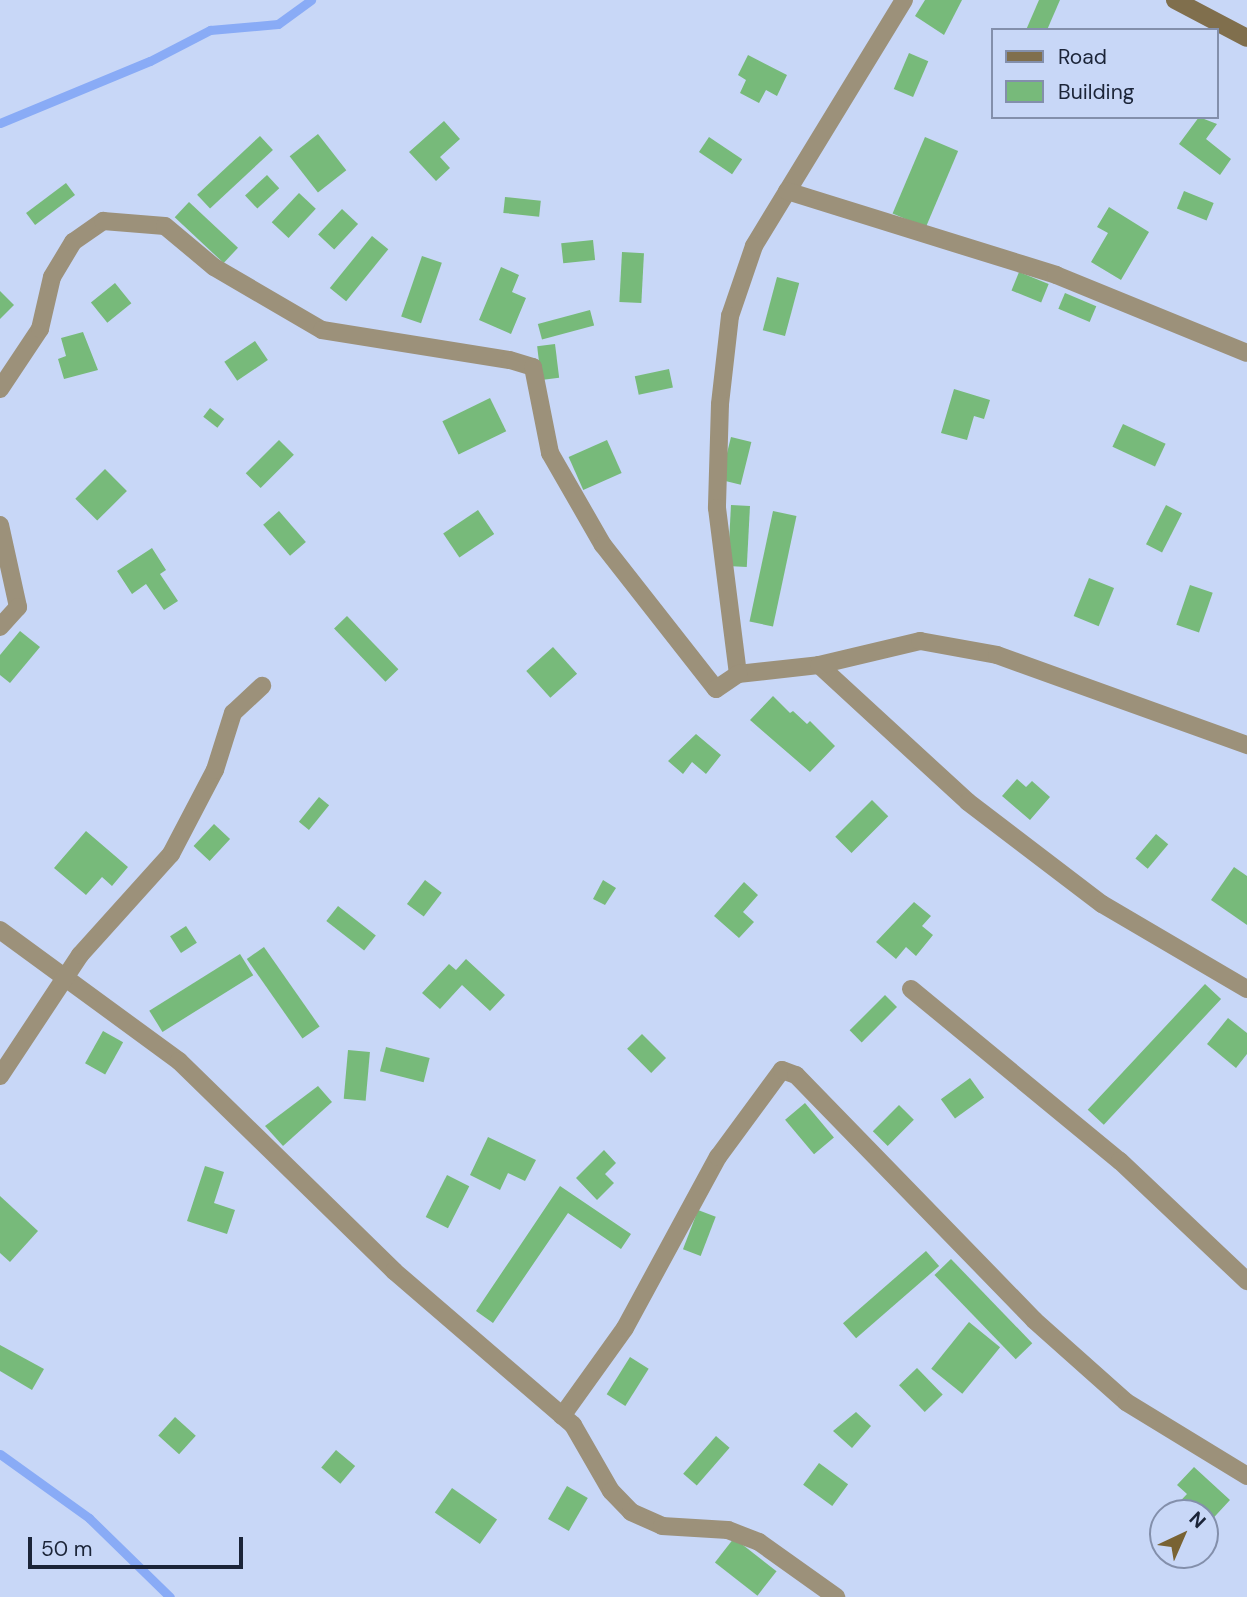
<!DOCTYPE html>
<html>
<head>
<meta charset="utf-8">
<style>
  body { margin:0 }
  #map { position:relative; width:1247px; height:1597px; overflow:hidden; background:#c8d7f7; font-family:"DM Sans",sans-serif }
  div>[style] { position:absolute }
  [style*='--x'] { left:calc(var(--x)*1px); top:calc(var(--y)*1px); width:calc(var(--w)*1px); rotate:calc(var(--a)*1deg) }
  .stream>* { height:9px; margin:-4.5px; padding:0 4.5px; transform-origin:4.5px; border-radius:4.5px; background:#89abf6 }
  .building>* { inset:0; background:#77ba7a; transform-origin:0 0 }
  .street>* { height:18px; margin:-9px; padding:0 9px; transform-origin:9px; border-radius:9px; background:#9c917a }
  .secondary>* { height:18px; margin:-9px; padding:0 9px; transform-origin:9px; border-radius:9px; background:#806f4d }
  span { translate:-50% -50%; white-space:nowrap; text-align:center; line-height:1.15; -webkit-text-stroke:5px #c8d7f7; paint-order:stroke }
  .legend { position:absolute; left:991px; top:28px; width:228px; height:91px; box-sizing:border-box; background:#c8d7f7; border:2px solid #838fab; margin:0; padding:9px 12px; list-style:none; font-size:21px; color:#1b2438 }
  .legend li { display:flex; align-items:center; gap:14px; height:35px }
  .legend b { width:35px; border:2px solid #838fab }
  .north { position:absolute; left:1149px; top:1499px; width:70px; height:70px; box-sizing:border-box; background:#c8d7f7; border:2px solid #838fab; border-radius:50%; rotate:44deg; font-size:19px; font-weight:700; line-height:28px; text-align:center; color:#1b2438 }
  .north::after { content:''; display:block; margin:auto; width:24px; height:32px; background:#796333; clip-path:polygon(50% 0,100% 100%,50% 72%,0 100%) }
  .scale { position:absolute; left:28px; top:1537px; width:215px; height:32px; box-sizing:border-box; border:4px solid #1b2438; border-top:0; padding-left:9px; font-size:21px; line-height:24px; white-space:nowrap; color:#1b2438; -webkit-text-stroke:5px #c8d7f7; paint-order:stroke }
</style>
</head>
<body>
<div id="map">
  <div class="stream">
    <i style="--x:0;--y:123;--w:162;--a:-22.5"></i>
    <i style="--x:150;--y:61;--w:68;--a:-27.3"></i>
    <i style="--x:210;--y:30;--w:68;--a:-5"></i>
    <i style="--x:278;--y:24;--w:41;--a:-36"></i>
    <i style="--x:0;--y:1454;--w:110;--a:35.7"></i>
    <i style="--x:89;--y:1518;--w:113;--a:44.3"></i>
  </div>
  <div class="building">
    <i style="clip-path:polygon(925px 0,962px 0,944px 35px,915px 16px)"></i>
    <i style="clip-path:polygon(1039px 0,1060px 0,1047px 30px,1026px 30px)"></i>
    <i style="left:909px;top:53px;width:21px;height:39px;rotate:23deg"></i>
    <i style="clip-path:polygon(748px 55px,787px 75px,777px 96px,766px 90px,759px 103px,740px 93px,746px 80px,738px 75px)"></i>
    <i style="clip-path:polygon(1199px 117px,1217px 124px,1206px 139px,1231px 159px,1220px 175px,1179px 144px)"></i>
    <i style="clip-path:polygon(444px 121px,460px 139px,440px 157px,450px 168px,436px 181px,409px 152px)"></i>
    <i style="left:318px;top:134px;width:46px;height:36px;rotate:52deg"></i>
    <i style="left:260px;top:136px;width:19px;height:86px;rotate:47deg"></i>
    <i style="left:709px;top:137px;width:40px;height:18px;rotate:34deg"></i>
    <i style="left:925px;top:137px;width:36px;height:83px;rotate:23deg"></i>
    <i style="left:267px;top:175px;width:18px;height:30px;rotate:47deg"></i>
    <i style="left:66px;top:183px;width:15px;height:50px;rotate:53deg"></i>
    <i style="left:1184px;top:191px;width:32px;height:19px;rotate:22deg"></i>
    <i style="left:299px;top:193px;width:23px;height:40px;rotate:43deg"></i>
    <i style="left:505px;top:197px;width:36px;height:16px;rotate:6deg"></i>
    <i style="left:189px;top:202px;width:67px;height:21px;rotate:43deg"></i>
    <i style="clip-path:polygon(1109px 207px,1149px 232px,1121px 280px,1091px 262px,1108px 233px,1097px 227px)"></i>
    <i style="left:342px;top:209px;width:22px;height:35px;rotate:43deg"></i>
    <i style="left:372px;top:236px;width:21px;height:67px;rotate:39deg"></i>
    <i style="left:593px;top:240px;width:20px;height:32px;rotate:84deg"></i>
    <i style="left:622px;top:252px;width:22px;height:50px;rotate:3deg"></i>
    <i style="left:422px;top:256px;width:21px;height:64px;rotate:19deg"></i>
    <i style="clip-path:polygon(501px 267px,519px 275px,512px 292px,526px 298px,511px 334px,479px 320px)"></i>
    <i style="left:1019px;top:272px;width:32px;height:20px;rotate:22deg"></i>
    <i style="left:777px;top:277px;width:23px;height:55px;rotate:15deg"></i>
    <i style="left:115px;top:283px;width:26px;height:31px;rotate:51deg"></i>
    <i style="clip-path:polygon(0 291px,14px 305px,0 319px)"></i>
    <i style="left:1065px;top:293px;width:34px;height:17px;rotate:23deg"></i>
    <i style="left:590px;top:310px;width:16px;height:54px;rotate:75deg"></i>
    <i style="clip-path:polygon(83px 332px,98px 370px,64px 379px,58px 359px,66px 356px,61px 338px)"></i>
    <i style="left:255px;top:341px;width:23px;height:37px;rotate:56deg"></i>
    <i style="left:555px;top:344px;width:34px;height:18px;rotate:83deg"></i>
    <i style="left:669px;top:369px;width:19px;height:35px;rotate:78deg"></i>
    <i style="clip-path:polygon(954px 389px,990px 400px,984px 419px,974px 416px,967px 440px,941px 433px)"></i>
    <i style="left:490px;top:398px;width:37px;height:53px;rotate:64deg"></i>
    <i style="left:210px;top:408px;width:18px;height:11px;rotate:38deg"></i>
    <i style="left:1123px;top:424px;width:47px;height:25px;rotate:25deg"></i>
    <i style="left:731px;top:437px;width:21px;height:44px;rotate:14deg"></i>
    <i style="left:279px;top:440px;width:21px;height:47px;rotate:45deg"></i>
    <i style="left:607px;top:440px;width:36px;height:42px;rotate:66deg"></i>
    <i style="left:105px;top:469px;width:31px;height:42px;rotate:45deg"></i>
    <i style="left:731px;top:505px;width:19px;height:61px;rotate:3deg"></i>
    <i style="left:1166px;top:505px;width:18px;height:44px;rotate:27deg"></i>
    <i style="left:478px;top:510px;width:29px;height:42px;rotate:56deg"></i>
    <i style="left:279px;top:511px;width:41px;height:21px;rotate:49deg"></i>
    <i style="left:773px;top:511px;width:24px;height:113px;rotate:12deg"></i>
    <i style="clip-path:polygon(152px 548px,166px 570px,160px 574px,178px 601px,164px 610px,146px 584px,132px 594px,117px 571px)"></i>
    <i style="left:1089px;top:578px;width:27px;height:41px;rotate:22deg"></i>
    <i style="left:1190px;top:585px;width:24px;height:42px;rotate:19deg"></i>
    <i style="left:347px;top:616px;width:74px;height:18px;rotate:46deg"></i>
    <i style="clip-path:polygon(20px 631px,40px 647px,10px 683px,0 675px,0 655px)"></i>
    <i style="left:553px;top:647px;width:36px;height:36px;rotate:48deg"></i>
    <i style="clip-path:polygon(773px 696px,790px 713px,793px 711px,807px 724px,810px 721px,835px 746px,810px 772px,750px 720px)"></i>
    <i style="clip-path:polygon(696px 734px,721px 755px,706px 774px,692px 762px,683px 774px,668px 761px)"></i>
    <i style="clip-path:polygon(1017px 779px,1026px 787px,1032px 781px,1050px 797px,1030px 820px,1002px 796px)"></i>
    <i style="left:319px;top:797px;width:13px;height:32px;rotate:39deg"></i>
    <i style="left:872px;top:800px;width:23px;height:52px;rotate:45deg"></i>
    <i style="left:214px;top:824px;width:22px;height:30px;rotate:43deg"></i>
    <i style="clip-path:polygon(86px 831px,128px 867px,112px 886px,102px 877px,86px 895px,54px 868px)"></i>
    <i style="left:1156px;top:834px;width:16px;height:32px;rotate:40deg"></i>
    <i style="clip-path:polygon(1234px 867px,1247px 876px,1247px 925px,1211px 900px)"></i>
    <i style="left:425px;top:880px;width:21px;height:30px;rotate:37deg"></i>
    <i style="clip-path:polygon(603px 880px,616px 888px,605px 905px,593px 899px)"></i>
    <i style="clip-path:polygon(744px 882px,758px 895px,743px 912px,754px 922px,739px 938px,714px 916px)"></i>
    <i style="clip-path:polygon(914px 902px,931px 916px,922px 926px,933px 935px,916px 956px,906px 947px,896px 959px,876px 942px)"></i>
    <i style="left:338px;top:906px;width:48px;height:19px;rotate:38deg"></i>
    <i style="left:186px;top:926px;width:20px;height:19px;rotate:57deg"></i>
    <i style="left:264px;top:947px;width:97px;height:21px;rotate:55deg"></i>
    <i style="left:240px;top:954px;width:25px;height:107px;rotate:58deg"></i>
    <i style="clip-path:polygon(466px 959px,505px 995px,490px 1011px,462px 985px,440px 1009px,422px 993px,449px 964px,456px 970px)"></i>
    <i style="left:1205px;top:984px;width:22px;height:172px;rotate:43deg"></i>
    <i style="left:885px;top:995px;width:17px;height:50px;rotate:45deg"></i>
    <i style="clip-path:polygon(1228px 1018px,1247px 1033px,1247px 1054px,1236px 1068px,1207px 1044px)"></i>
    <i style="left:103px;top:1031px;width:23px;height:37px;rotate:29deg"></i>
    <i style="left:642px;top:1034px;width:34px;height:21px;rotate:45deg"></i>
    <i style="left:386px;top:1047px;width:45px;height:25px;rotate:14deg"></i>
    <i style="left:348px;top:1050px;width:22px;height:49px;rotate:5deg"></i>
    <i style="left:970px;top:1078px;width:24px;height:36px;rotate:54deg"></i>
    <i style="clip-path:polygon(318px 1086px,332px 1102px,283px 1146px,265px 1126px)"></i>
    <i style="left:805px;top:1103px;width:45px;height:26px;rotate:50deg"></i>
    <i style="left:899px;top:1105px;width:21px;height:37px;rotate:45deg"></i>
    <i style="clip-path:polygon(488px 1137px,536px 1160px,525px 1181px,508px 1173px,500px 1190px,470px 1175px)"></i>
    <i style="clip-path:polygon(604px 1150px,616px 1163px,605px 1174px,614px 1183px,597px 1200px,576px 1178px)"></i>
    <i style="clip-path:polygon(205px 1166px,224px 1172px,214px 1203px,235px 1210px,227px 1234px,187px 1221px)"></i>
    <i style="left:447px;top:1175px;width:25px;height:47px;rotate:27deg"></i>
    <i style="clip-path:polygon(560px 1186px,631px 1234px,621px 1249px,568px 1213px,493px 1323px,476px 1311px)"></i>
    <i style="clip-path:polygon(0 1196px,38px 1231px,10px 1262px,0 1253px)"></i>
    <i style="left:698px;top:1210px;width:19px;height:42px;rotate:21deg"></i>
    <i style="left:926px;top:1251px;width:20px;height:110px;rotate:49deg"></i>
    <i style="left:951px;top:1259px;width:117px;height:23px;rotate:46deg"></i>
    <i style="left:969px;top:1322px;width:40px;height:60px;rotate:39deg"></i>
    <i style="clip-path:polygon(0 1345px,44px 1369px,32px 1390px,0 1371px)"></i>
    <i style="left:630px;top:1357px;width:22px;height:44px;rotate:32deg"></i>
    <i style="left:917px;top:1368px;width:37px;height:25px;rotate:46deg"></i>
    <i style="clip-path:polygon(856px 1412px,871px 1426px,852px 1448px,833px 1431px)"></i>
    <i style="left:175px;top:1417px;width:28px;height:25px;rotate:42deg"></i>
    <i style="left:716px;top:1436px;width:18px;height:50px;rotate:41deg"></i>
    <i style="left:336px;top:1450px;width:25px;height:23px;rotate:40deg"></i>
    <i style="left:819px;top:1463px;width:36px;height:27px;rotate:36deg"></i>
    <i style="clip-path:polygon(1194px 1467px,1230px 1500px,1205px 1527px,1205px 1513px,1169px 1513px,1187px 1494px,1177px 1485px)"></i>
    <i style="left:567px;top:1486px;width:24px;height:38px;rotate:30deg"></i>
    <i style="left:452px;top:1488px;width:55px;height:30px;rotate:35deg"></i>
    <i style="left:734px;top:1538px;width:54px;height:31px;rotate:38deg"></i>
  </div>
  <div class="street">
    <i style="--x:904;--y:0;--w:288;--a:121.4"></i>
    <i style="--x:754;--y:246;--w:74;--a:108.9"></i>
    <i style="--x:730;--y:316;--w:89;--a:96.5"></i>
    <i style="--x:720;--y:404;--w:104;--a:91.7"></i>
    <i style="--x:717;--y:508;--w:167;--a:82.8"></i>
    <i style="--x:738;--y:674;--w:81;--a:-6.3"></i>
    <i style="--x:819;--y:665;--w:202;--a:42.6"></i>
    <i style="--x:968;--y:802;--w:168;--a:37.3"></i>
    <i style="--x:1102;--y:904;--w:168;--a:30.4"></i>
    <i style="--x:787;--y:191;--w:282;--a:17.3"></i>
    <i style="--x:1056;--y:275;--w:206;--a:22.2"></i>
    <i style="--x:0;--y:389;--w:72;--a:-56.3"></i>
    <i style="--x:40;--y:329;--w:53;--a:-77"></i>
    <i style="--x:52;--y:277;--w:41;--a:-59"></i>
    <i style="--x:73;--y:242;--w:37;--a:-35"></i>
    <i style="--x:103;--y:221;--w:62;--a:4.6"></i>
    <i style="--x:165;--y:226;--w:64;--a:39.9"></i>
    <i style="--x:214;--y:267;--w:125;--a:30.3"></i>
    <i style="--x:322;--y:330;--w:190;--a:9.1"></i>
    <i style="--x:510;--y:360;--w:24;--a:17"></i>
    <i style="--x:533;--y:367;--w:88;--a:78.8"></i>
    <i style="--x:550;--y:453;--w:106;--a:60.1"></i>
    <i style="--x:603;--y:545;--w:183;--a:51.9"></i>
    <i style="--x:716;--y:689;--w:27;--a:-34"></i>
    <i style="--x:0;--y:525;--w:84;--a:77.6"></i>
    <i style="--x:18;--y:607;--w:27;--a:132"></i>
    <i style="--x:819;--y:665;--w:104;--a:-13.4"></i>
    <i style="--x:920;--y:641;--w:78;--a:10.3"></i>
    <i style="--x:997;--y:655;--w:266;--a:19.8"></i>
    <i style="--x:0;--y:930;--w:222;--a:36.2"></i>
    <i style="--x:179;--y:1061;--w:301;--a:44.3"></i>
    <i style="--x:394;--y:1271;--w:236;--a:40.7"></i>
    <i style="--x:573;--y:1425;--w:76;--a:60.1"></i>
    <i style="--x:611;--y:1491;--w:29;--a:46"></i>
    <i style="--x:631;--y:1512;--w:34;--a:24"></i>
    <i style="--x:662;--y:1526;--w:66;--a:3.5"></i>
    <i style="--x:728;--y:1530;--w:33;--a:21"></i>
    <i style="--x:759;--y:1542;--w:95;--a:35.5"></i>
    <i style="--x:911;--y:989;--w:271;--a:39.5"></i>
    <i style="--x:1120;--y:1161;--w:175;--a:43.4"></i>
    <i style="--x:0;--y:1076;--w:145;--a:-56.5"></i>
    <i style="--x:80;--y:955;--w:136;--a:-48"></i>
    <i style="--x:171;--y:854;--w:95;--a:-62.4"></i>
    <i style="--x:215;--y:770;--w:60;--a:-72.5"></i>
    <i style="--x:233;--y:713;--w:40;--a:-43"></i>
    <i style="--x:562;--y:1416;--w:108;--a:-54.4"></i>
    <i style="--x:625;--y:1328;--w:195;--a:-61.5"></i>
    <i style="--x:718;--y:1157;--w:108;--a:-53.7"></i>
    <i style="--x:782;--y:1070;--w:15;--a:20"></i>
    <i style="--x:796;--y:1075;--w:342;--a:45.8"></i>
    <i style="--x:1034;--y:1320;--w:123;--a:41.7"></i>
    <i style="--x:1126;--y:1402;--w:142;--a:31.4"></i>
  </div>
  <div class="secondary">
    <i style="--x:1175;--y:0;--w:81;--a:27.8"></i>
  </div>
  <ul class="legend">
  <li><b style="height:9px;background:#806f4d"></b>Road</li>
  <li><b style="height:19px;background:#77ba7a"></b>Building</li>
  </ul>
  <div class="north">N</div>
  <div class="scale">50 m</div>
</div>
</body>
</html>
